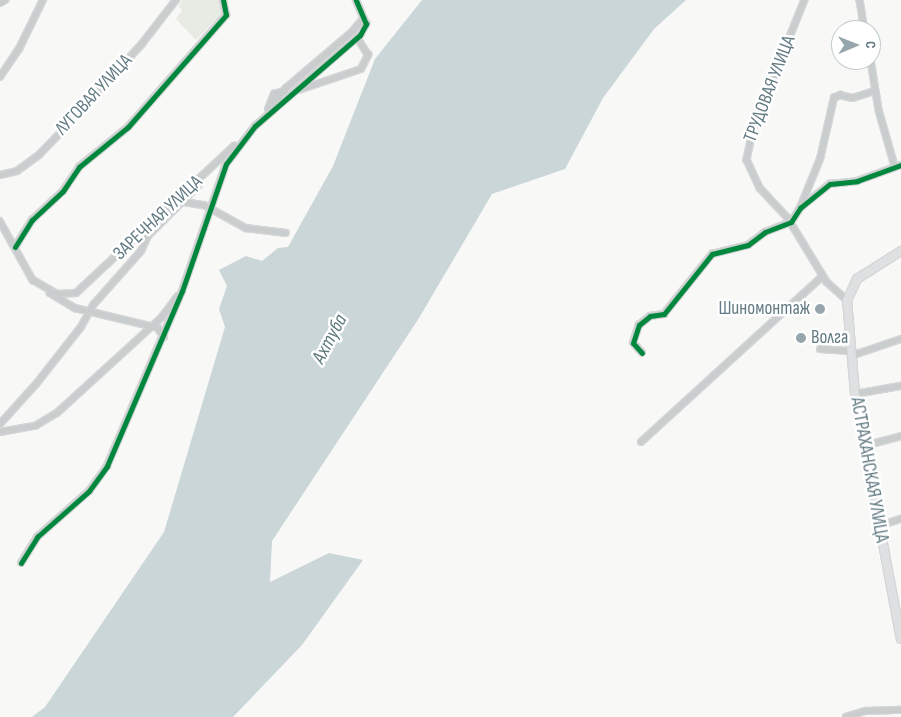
<!DOCTYPE html>
<html>
<head>
<meta charset="utf-8">
<style>
  body { margin:0 }
  #map { position:relative; width:901px; height:717px; overflow:hidden; background:#f8f8f7; font-family:"Sofia Sans Condensed",sans-serif }
  div>[style] { position:absolute }
  [style*='--x'] { left:calc(var(--x)*1px); top:calc(var(--y)*1px); width:calc(var(--w)*1px); rotate:calc(var(--a)*1deg) }
  .green>* { inset:0; background:#e8eae4 }
  .water>* { inset:0; background:#cad6d8 }
  .roads { filter:drop-shadow(1px 0 #d5d6d7) drop-shadow(-1px 0 #d5d6d7) drop-shadow(0 1px #d5d6d7) drop-shadow(0 -1px #d5d6d7) }
  .minor>* { height:5.5px; margin:-2.75px; padding:0 2.75px; transform-origin:2.75px; border-radius:2.75px; background:#cacdcd }
  .secondary>* { height:8px; margin:-4px; padding:0 4px; transform-origin:4px; border-radius:4px; background:#dfe0e1 }
  .cycleway>* { height:5px; margin:-2.5px; padding:0 2.5px; transform-origin:2.5px; border-radius:2.5px; background:#00873e }
  .dots>* { width:14px; height:14px; translate:-50% -50%; box-sizing:border-box; border:2px solid #fff; border-radius:50% }
  span { translate:-50% -50%; white-space:nowrap; text-align:center; line-height:1.15; -webkit-text-stroke:5px #fff; paint-order:stroke }
  .street-label { font-size:19px; color:#627a83 }
  .poi-label { font-size:19px; color:#627a83 }
  .right { translate:-100% -50%; text-align:right }
  .left { translate:0 -50%; text-align:left }
  .water-label { font-size:20px; color:#5d797d; font-style:italic }
  .north { position:absolute; left:831px; top:20px; width:50px; height:50px; box-sizing:border-box; background:#fff; border:1px solid #c0cacd; border-radius:50%; rotate:89deg; font-size:14px; font-weight:700; line-height:20px; text-align:center; color:#627a83 }
  .north::after { content:''; display:block; margin:auto; width:18px; height:22px; background:#96a6ac; clip-path:polygon(50% 0,100% 100%,50% 72%,0 100%) }
</style>
</head>
<body>
<div id="map">
  <div class="green">
    <i style="clip-path:polygon(182px 0,226px 0,222px 13px,196px 40px,176px 19px,182px 10px,178px 6px)"></i>
  </div>
  <div class="water">
    <i style="clip-path:polygon(422px 0,686px 0,654px 29px,603px 98px,565px 169px,492px 194px,419px 318px,272px 541px,270px 582px,329px 553px,363px 560px,302px 645px,233px 717px,32px 717px,45px 707px,164px 532px,225px 327px,219px 309px,227px 286px,219px 270px,246px 256px,262px 261px,278px 248px,288px 247px,333px 166px,375px 59px)"></i>
  </div>
  <div class="roads">
    <div class="minor">
      <i style="--x:805;--y:0;--w:137;--a:111.9"></i>
      <i style="--x:754;--y:127;--w:34;--a:102"></i>
      <i style="--x:747;--y:160;--w:31;--a:65"></i>
      <i style="--x:760;--y:188;--w:41;--a:47"></i>
      <i style="--x:788;--y:218;--w:75;--a:58.6"></i>
      <i style="--x:827;--y:282;--w:27;--a:42"></i>
      <i style="--x:860;--y:0;--w:30;--a:81"></i>
      <i style="--x:0;--y:3;--w:6;--a:-31"></i>
      <i style="--x:871;--y:60;--w:51;--a:80.9"></i>
      <i style="--x:879;--y:110;--w:58;--a:74.1"></i>
      <i style="--x:0;--y:77;--w:34;--a:-56"></i>
      <i style="--x:19;--y:49;--w:55;--a:-63.9"></i>
      <i style="--x:299;--y:90;--w:65;--a:-18.7"></i>
      <i style="--x:361;--y:69;--w:16;--a:-63"></i>
      <i style="--x:368;--y:55;--w:20;--a:-123"></i>
      <i style="--x:268;--y:109;--w:16;--a:-68"></i>
      <i style="--x:274;--y:94;--w:11;--a:-15"></i>
      <i style="--x:269;--y:109;--w:27;--a:-51"></i>
      <i style="--x:286;--y:88;--w:87;--a:-40.3"></i>
      <i style="--x:352;--y:32;--w:17;--a:-50"></i>
      <i style="--x:0;--y:175;--w:17;--a:-13"></i>
      <i style="--x:17;--y:171;--w:27;--a:-36"></i>
      <i style="--x:39;--y:155;--w:39;--a:-46"></i>
      <i style="--x:66;--y:127;--w:16;--a:-63"></i>
      <i style="--x:73;--y:113;--w:26;--a:-39"></i>
      <i style="--x:93;--y:97;--w:71;--a:-47.3"></i>
      <i style="--x:141;--y:45;--w:57;--a:-52.1"></i>
      <i style="--x:184;--y:202;--w:20;--a:9"></i>
      <i style="--x:204;--y:205;--w:48;--a:28.7"></i>
      <i style="--x:246;--y:228;--w:40;--a:7.1"></i>
      <i style="--x:800;--y:208;--w:53;--a:-67.8"></i>
      <i style="--x:820;--y:159;--w:63;--a:-77.1"></i>
      <i style="--x:834;--y:98;--w:7;--a:-27"></i>
      <i style="--x:840;--y:95;--w:13;--a:13"></i>
      <i style="--x:853;--y:98;--w:23;--a:-18"></i>
      <i style="--x:0;--y:221;--w:68;--a:60.8"></i>
      <i style="--x:33;--y:280;--w:28;--a:30"></i>
      <i style="--x:57;--y:294;--w:19;--a:-3"></i>
      <i style="--x:76;--y:293;--w:216;--a:-42.9"></i>
      <i style="--x:15;--y:247;--w:32;--a:-58"></i>
      <i style="--x:32;--y:220;--w:42;--a:-43.1"></i>
      <i style="--x:63;--y:191;--w:29;--a:-56"></i>
      <i style="--x:79;--y:167;--w:63;--a:-39.2"></i>
      <i style="--x:128;--y:127;--w:149;--a:-48.8"></i>
      <i style="--x:226;--y:15;--w:15;--a:-101"></i>
      <i style="--x:50;--y:293;--w:29;--a:31"></i>
      <i style="--x:75;--y:308;--w:85;--a:13.5"></i>
      <i style="--x:158;--y:328;--w:11;--a:56"></i>
      <i style="--x:820;--y:349;--w:30;--a:4"></i>
      <i style="--x:642;--y:353;--w:13;--a:-132"></i>
      <i style="--x:633;--y:343;--w:19;--a:-72"></i>
      <i style="--x:639;--y:325;--w:14;--a:-39"></i>
      <i style="--x:650;--y:316;--w:14;--a:-8"></i>
      <i style="--x:664;--y:314;--w:77;--a:-51.3"></i>
      <i style="--x:712;--y:254;--w:37;--a:-14"></i>
      <i style="--x:748;--y:245;--w:21;--a:-37"></i>
      <i style="--x:765;--y:232;--w:28;--a:-21"></i>
      <i style="--x:791;--y:222;--w:17;--a:-57"></i>
      <i style="--x:800;--y:208;--w:38;--a:-39"></i>
      <i style="--x:830;--y:184;--w:27;--a:-6"></i>
      <i style="--x:857;--y:181;--w:47;--a:-20"></i>
      <i style="--x:851;--y:356;--w:53;--a:-18.8"></i>
      <i style="--x:855;--y:394;--w:47;--a:-9.9"></i>
      <i style="--x:0;--y:424;--w:55;--a:-47.9"></i>
      <i style="--x:37;--y:383;--w:71;--a:-51.8"></i>
      <i style="--x:81;--y:327;--w:26;--a:-61"></i>
      <i style="--x:94;--y:304;--w:71;--a:-48.4"></i>
      <i style="--x:141;--y:251;--w:17;--a:-65"></i>
      <i style="--x:148;--y:236;--w:72;--a:-45"></i>
      <i style="--x:0;--y:432;--w:36;--a:-10"></i>
      <i style="--x:35;--y:426;--w:26;--a:-31"></i>
      <i style="--x:57;--y:413;--w:142;--a:-42.4"></i>
      <i style="--x:162;--y:317;--w:26;--a:-53"></i>
      <i style="--x:641;--y:442;--w:246;--a:-42.4"></i>
      <i style="--x:864;--y:446;--w:38;--a:-15"></i>
      <i style="--x:879;--y:526;--w:23;--a:-18"></i>
      <i style="--x:21;--y:563;--w:31;--a:-58"></i>
      <i style="--x:37;--y:537;--w:69;--a:-41.5"></i>
      <i style="--x:89;--y:491;--w:31;--a:-54"></i>
      <i style="--x:107;--y:466;--w:190;--a:-66.8"></i>
      <i style="--x:182;--y:291;--w:134;--a:-70.9"></i>
      <i style="--x:226;--y:164;--w:48;--a:-52.7"></i>
      <i style="--x:255;--y:126;--w:139;--a:-40.9"></i>
      <i style="--x:360;--y:35;--w:13;--a:-61"></i>
      <i style="--x:366;--y:24;--w:26;--a:-113"></i>
      <i style="--x:846;--y:717;--w:21;--a:-17"></i>
      <i style="--x:866;--y:711;--w:35;--a:-2"></i>
    </div>
    <div class="secondary">
      <i style="--x:901;--y:251;--w:52;--a:147.5"></i>
      <i style="--x:857;--y:279;--w:23;--a:115"></i>
      <i style="--x:847;--y:300;--w:94;--a:85.1"></i>
      <i style="--x:855;--y:394;--w:249;--a:79.4"></i>
    </div>
  </div>
  <div class="cycleway">
    <i style="--x:15;--y:247;--w:32;--a:-58"></i>
    <i style="--x:32;--y:220;--w:42;--a:-43.1"></i>
    <i style="--x:63;--y:191;--w:29;--a:-56"></i>
    <i style="--x:79;--y:167;--w:63;--a:-39.2"></i>
    <i style="--x:128;--y:127;--w:149;--a:-48.8"></i>
    <i style="--x:226;--y:15;--w:15;--a:-101"></i>
    <i style="--x:642;--y:353;--w:13;--a:-132"></i>
    <i style="--x:633;--y:343;--w:19;--a:-72"></i>
    <i style="--x:639;--y:325;--w:14;--a:-39"></i>
    <i style="--x:650;--y:316;--w:14;--a:-8"></i>
    <i style="--x:664;--y:314;--w:77;--a:-51.3"></i>
    <i style="--x:712;--y:254;--w:37;--a:-14"></i>
    <i style="--x:748;--y:245;--w:21;--a:-37"></i>
    <i style="--x:765;--y:232;--w:28;--a:-21"></i>
    <i style="--x:791;--y:222;--w:17;--a:-57"></i>
    <i style="--x:800;--y:208;--w:38;--a:-39"></i>
    <i style="--x:830;--y:184;--w:27;--a:-6"></i>
    <i style="--x:857;--y:181;--w:47;--a:-20"></i>
    <i style="--x:21;--y:563;--w:31;--a:-58"></i>
    <i style="--x:37;--y:537;--w:69;--a:-41.5"></i>
    <i style="--x:89;--y:491;--w:31;--a:-54"></i>
    <i style="--x:107;--y:466;--w:190;--a:-66.8"></i>
    <i style="--x:182;--y:291;--w:134;--a:-70.9"></i>
    <i style="--x:226;--y:164;--w:48;--a:-52.7"></i>
    <i style="--x:255;--y:126;--w:139;--a:-40.9"></i>
    <i style="--x:360;--y:35;--w:13;--a:-61"></i>
    <i style="--x:366;--y:24;--w:26;--a:-113"></i>
  </div>
  <div class="dots">
    <i style="left:820px;top:309px;background:#96a6ac"></i>
    <i style="left:801px;top:338px;background:#96a6ac"></i>
  </div>
  <div class="street-label">
    <span style="left:770px;top:89px;rotate:-69deg">ТРУДОВАЯ УЛИЦА</span>
    <span style="left:94px;top:95px;rotate:-47deg">ЛУГОВАЯ УЛИЦА</span>
    <span style="left:158px;top:218px;rotate:-43deg">ЗАРЕЧНАЯ УЛИЦА</span>
    <span style="left:869px;top:470px;rotate:80deg">АСТРАХАНСКАЯ УЛИЦА</span>
  </div>
  <div class="poi-label">
    <span class="right" style="left:810px;top:309px">Шиномонтаж</span>
    <span class="left" style="left:811px;top:338px">Волга</span>
  </div>
  <div class="water-label">
    <span style="left:330px;top:339px;rotate:-62deg">Ахтуба</span>
  </div>
  <div class="north">С</div>
</div>
</body>
</html>
